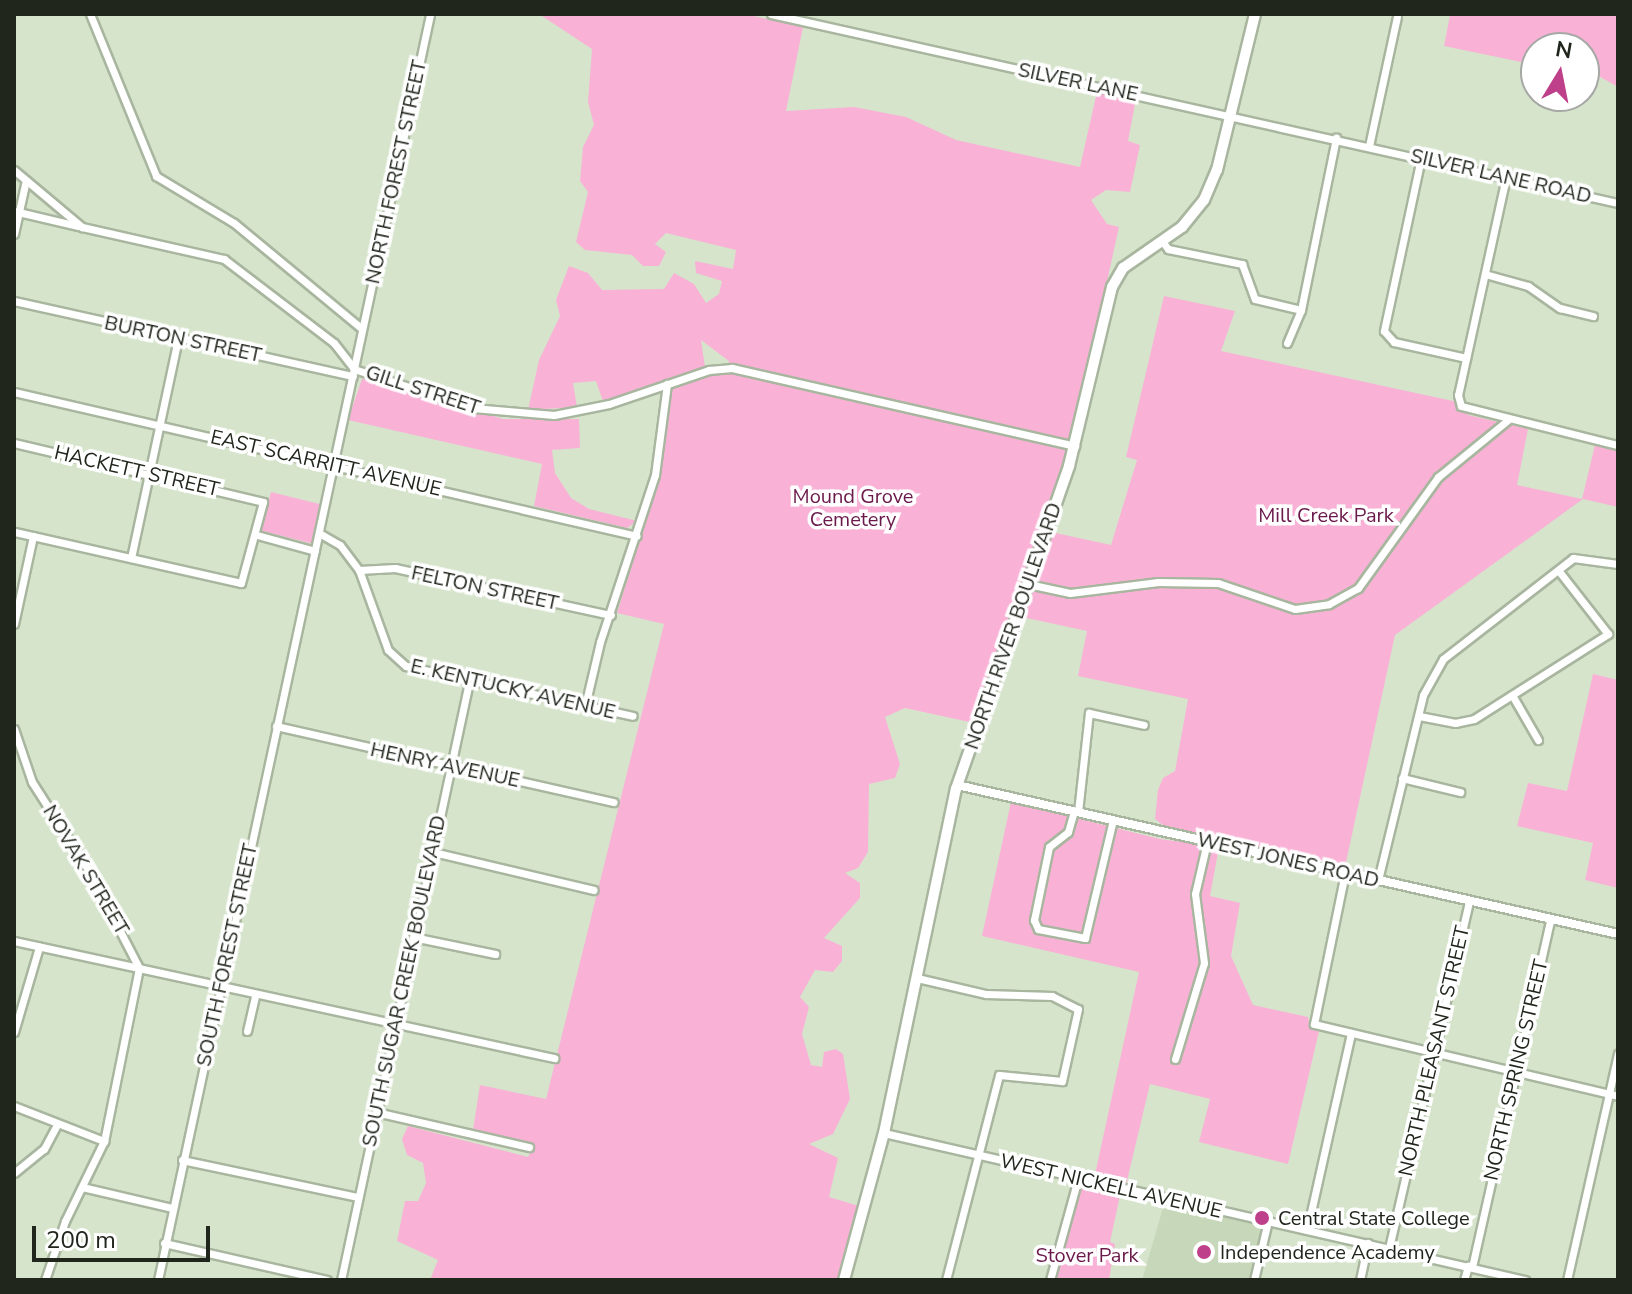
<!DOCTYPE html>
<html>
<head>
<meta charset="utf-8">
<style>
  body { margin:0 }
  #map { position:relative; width:1632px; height:1294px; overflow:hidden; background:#d6e4cc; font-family:"Nunito Sans",sans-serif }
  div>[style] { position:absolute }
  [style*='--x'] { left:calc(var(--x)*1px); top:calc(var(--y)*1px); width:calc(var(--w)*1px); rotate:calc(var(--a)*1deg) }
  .built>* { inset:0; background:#c6d8b9 }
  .green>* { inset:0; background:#f9b2d6; transform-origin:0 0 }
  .roads { filter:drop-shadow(2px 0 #a9b69f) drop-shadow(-2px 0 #a9b69f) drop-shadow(0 2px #a9b69f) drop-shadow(0 -2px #a9b69f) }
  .minor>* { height:7px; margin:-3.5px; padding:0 3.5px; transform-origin:3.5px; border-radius:3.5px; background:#fff }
  .tertiary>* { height:8px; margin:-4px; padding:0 4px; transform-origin:4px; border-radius:4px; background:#fff }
  .secondary>* { height:10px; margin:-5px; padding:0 5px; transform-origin:5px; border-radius:5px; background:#fff }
  .dots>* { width:22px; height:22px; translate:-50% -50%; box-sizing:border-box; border:4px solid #fff; border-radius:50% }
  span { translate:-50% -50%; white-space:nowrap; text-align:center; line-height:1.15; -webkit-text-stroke:7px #fff; paint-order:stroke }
  .street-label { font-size:20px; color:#21261d }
  .park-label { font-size:20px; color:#6a194a }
  .poi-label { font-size:20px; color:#21261d }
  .left { translate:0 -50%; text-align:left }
  .frame { position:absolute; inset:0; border:16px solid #21261d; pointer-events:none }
  .north { position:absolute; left:1520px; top:32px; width:80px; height:80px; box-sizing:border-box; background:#fff; border:2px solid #a6a8a5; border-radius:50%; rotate:10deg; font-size:22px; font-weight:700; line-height:32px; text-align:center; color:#21261d }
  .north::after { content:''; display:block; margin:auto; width:28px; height:36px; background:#be3f8a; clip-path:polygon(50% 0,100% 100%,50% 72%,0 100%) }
  .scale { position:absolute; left:32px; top:1226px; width:178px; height:36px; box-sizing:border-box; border:4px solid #21261d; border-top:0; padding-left:10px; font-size:24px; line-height:28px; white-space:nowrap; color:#21261d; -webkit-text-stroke:6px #fff; paint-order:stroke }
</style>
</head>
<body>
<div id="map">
  <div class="built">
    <i style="clip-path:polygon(1165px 1201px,1262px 1222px,1251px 1280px,1142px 1280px)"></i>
  </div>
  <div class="green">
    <i style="clip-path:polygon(539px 14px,745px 14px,803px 27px,786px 111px,854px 107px,906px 117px,956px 140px,1080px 167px,1097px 92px,1136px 99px,1128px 141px,1140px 145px,1130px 192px,1106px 190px,1091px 200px,1107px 224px,1119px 227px,1073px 436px,974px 723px,905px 708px,885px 717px,900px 764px,895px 778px,869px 784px,868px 852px,858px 868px,845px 873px,860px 883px,860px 898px,824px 938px,842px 946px,842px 961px,833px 972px,815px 970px,800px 997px,809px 1007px,802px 1034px,811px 1065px,822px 1067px,824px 1052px,836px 1049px,843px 1054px,850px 1099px,833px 1134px,809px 1144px,838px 1158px,829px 1197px,859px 1206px,839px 1280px,430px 1280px,438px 1260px,397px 1241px,405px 1201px,418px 1201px,426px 1183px,423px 1163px,407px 1155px,402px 1139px,408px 1126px,528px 1157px,534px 1145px,473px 1130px,480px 1085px,546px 1099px,664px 624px,617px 613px,654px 494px,672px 389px,699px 376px,726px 374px,729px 361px,701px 340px,705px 367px,603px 401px,596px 381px,573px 383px,577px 407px,528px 410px,539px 360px,560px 316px,556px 300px,569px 266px,588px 273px,602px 290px,664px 289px,674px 273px,694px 284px,706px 303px,719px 294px,722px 281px,696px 273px,695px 261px,733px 269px,736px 250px,666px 233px,655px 244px,666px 252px,659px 266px,643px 266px,632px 255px,585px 250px,576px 242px,588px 192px,580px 181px,583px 147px,594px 125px,588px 102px,592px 49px)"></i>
    <i style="clip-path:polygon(1445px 14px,1618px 14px,1618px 87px,1595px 74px,1584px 80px,1584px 48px,1536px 48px,1536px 65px,1444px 46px,1450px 15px)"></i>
    <i style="clip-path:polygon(1164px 296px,1235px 311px,1221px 351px,1453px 401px,1468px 415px,1528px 429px,1517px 485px,1582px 499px,1595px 445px,1618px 451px,1618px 507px,1583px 499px,1395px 635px,1345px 867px,1164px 826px,1155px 819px,1158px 790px,1163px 778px,1175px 771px,1188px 699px,1078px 676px,1087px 631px,1022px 617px,1051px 532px,1111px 545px,1137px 460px,1126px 457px)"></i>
    <i style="clip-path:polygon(362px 379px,387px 382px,503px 419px,579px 419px,580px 448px,552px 450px,555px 473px,571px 498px,589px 509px,637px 521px,627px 528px,534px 506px,542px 464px,348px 420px)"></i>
    <i style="left:271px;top:492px;width:53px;height:40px;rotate:14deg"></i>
    <i style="clip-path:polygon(1593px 674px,1618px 680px,1618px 888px,1585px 880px,1593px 843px,1517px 826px,1528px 783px,1567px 791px)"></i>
    <i style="clip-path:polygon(1011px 802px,1160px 839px,1219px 847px,1210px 896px,1240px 903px,1231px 956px,1253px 1005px,1308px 1017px,1310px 1027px,1319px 1031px,1288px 1164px,1199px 1142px,1210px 1099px,1150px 1084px,1126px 1185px,1094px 1179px,1139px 972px,982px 936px)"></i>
    <i style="clip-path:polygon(1088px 1184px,1121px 1191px,1110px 1242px,1115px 1244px,1109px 1280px,1055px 1280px,1080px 1186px)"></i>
  </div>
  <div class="roads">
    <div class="minor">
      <i style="--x:90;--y:14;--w:175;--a:67.8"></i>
      <i style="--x:156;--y:176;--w:91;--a:31.1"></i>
      <i style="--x:234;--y:223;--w:166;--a:39.6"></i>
      <i style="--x:771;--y:14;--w:868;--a:12.58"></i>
      <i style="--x:1369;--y:146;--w:132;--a:-77.8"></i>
      <i style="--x:1421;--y:158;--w:177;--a:102.1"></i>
      <i style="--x:1384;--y:331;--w:15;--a:48"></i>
      <i style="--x:1394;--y:342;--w:74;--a:12.5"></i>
      <i style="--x:14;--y:170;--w:89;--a:40"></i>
      <i style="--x:82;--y:227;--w:146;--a:12.7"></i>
      <i style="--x:224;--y:259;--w:138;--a:37.4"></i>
      <i style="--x:334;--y:343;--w:33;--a:52"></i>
      <i style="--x:354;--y:369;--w:125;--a:18.1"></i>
      <i style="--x:473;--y:408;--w:81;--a:4.9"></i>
      <i style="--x:554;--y:415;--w:56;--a:-11.3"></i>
      <i style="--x:609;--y:404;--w:106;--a:-18.8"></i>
      <i style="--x:709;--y:370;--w:23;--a:-5"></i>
      <i style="--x:732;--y:368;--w:352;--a:12.8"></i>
      <i style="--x:1506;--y:177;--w:223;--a:102.4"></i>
      <i style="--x:1458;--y:395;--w:11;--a:75"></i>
      <i style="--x:1461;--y:406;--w:162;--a:14"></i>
      <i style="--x:14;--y:211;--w:66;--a:13.2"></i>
      <i style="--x:14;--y:234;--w:55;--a:-77.5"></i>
      <i style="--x:1162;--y:241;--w:10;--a:53"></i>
      <i style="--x:1168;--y:249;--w:76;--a:11.5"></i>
      <i style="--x:1242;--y:264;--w:37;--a:70"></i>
      <i style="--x:1255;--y:299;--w:47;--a:13.4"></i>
      <i style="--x:1485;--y:274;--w:45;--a:15.6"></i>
      <i style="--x:1528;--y:286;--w:39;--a:35"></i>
      <i style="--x:1560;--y:308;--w:34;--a:14"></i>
      <i style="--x:14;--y:301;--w:347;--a:12.5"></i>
      <i style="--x:1287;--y:343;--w:36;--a:-67"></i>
      <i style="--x:1301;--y:310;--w:176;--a:-78.5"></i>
      <i style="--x:14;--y:392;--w:639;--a:13.01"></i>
      <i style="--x:14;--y:443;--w:256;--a:13.3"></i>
      <i style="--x:263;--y:502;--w:84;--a:105.2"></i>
      <i style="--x:241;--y:583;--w:233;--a:-167.3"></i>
      <i style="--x:319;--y:533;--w:24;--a:30"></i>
      <i style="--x:340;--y:545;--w:31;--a:53"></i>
      <i style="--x:359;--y:570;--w:85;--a:70.1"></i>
      <i style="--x:388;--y:650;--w:24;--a:42"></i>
      <i style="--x:406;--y:666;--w:232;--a:12.4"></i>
      <i style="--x:257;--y:535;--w:60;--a:15.4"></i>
      <i style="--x:131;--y:558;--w:225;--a:-77.9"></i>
      <i style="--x:359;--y:570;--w:36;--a:-3"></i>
      <i style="--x:395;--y:568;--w:221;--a:12.3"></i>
      <i style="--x:1028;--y:584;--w:43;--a:12.1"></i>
      <i style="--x:1070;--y:593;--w:89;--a:-7.1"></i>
      <i style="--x:1158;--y:582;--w:60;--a:1"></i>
      <i style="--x:1218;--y:583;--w:81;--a:18.7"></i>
      <i style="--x:1295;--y:609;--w:34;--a:-8"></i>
      <i style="--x:1329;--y:604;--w:33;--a:-29"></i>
      <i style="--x:1358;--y:588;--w:137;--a:-54.2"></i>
      <i style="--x:1438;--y:477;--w:92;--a:-39.2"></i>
      <i style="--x:14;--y:624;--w:90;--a:-77.8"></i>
      <i style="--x:1512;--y:695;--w:52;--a:60"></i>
      <i style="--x:585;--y:706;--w:66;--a:-76.8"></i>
      <i style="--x:600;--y:642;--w:176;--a:-71.8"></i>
      <i style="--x:655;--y:475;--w:92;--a:-82.5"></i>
      <i style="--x:1419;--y:716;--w:37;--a:11"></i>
      <i style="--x:1455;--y:723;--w:19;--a:-12"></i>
      <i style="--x:1474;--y:719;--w:159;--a:-32.4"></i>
      <i style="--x:1608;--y:634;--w:81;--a:-128"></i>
      <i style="--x:276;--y:726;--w:346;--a:12.7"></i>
      <i style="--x:14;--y:729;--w:56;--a:71.2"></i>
      <i style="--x:32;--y:782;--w:106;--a:57.4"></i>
      <i style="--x:89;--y:871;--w:109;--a:62.7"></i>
      <i style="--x:139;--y:968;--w:177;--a:101.4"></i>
      <i style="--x:104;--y:1141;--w:89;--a:116"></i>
      <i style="--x:65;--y:1221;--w:62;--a:108.7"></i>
      <i style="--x:1402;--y:778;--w:60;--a:13.6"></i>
      <i style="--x:1074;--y:811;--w:22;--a:106"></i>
      <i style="--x:1068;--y:832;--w:24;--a:142"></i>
      <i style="--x:1049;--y:847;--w:75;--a:101.6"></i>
      <i style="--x:1034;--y:920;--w:10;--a:66"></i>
      <i style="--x:1038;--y:929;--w:48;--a:10.8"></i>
      <i style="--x:1085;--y:938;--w:121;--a:-76.7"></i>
      <i style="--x:1078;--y:812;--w:100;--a:-83.7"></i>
      <i style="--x:1089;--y:713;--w:56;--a:12.3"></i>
      <i style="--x:433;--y:852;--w:165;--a:13.3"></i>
      <i style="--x:1345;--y:873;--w:154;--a:101.6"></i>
      <i style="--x:1314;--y:1024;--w:312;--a:13.3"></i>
      <i style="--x:1378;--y:880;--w:190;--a:-76.3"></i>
      <i style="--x:1423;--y:695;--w:41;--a:-60.9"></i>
      <i style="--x:1443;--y:659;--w:165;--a:-37.8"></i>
      <i style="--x:1573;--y:558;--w:45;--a:7.6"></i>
      <i style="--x:413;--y:937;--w:84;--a:11.7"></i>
      <i style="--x:14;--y:941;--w:553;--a:12.23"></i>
      <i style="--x:917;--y:978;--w:71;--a:13.1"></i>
      <i style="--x:986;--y:994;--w:66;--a:1.7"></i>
      <i style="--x:1052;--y:996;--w:29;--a:27"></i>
      <i style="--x:1078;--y:1009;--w:74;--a:102.5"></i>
      <i style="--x:1062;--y:1081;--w:63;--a:-174.6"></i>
      <i style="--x:999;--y:1075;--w:212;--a:104.5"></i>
      <i style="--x:247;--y:1031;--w:37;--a:-77"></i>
      <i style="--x:14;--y:1032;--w:89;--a:-73.6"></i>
      <i style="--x:1175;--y:1059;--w:100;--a:-73.2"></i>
      <i style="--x:1204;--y:963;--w:70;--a:-97.4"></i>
      <i style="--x:1195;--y:894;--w:53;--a:-77"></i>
      <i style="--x:14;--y:1106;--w:97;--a:21.3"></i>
      <i style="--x:376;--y:1112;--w:157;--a:12.9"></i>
      <i style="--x:884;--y:1133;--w:658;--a:12.92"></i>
      <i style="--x:182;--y:1160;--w:180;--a:11.9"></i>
      <i style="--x:14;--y:1173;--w:38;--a:-39"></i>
      <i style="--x:44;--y:1149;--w:26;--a:-62"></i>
      <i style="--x:82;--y:1187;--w:92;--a:13.1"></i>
      <i style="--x:1307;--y:1230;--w:202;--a:-77.4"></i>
      <i style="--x:164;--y:1243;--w:167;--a:12.8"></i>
      <i style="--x:1389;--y:1248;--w:356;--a:-77"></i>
      <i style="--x:1472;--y:1267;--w:356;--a:-77.3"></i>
      <i style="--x:158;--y:1280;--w:1295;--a:-77.87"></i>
      <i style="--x:341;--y:1280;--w:612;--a:-77.92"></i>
      <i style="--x:1050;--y:1280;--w:106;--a:-74.6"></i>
      <i style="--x:1254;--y:1280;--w:61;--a:-76.7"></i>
      <i style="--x:1360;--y:1280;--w:38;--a:-78"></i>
      <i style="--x:1464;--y:1280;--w:15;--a:-74"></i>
      <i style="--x:1567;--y:1280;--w:232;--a:-77.3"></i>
    </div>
    <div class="tertiary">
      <i style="--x:957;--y:785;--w:678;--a:12.7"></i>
    </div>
    <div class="secondary">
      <i style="--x:844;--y:1280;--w:152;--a:-74.8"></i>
      <i style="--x:884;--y:1133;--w:351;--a:-78.2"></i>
      <i style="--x:956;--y:789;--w:342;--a:-70.7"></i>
      <i style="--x:1069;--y:466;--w:184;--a:-76.5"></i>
      <i style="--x:1112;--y:287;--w:22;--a:-60"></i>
      <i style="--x:1123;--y:268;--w:72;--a:-34.8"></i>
      <i style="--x:1182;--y:227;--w:35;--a:-51"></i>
      <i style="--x:1204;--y:200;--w:33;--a:-67"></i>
      <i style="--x:1217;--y:170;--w:161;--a:-76.3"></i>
    </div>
  </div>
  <div class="dots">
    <i style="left:1262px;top:1218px;background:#be3f8a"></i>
    <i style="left:1204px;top:1252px;background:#be3f8a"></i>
  </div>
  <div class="street-label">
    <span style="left:1078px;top:82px;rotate:12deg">SILVER LANE</span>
    <span style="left:396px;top:172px;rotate:-78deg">NORTH FOREST STREET</span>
    <span style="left:1501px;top:176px;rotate:13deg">SILVER LANE ROAD</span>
    <span style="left:183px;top:339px;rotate:12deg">BURTON STREET</span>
    <span style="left:423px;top:390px;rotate:18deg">GILL STREET</span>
    <span style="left:326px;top:463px;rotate:13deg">EAST SCARRITT AVENUE</span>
    <span style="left:137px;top:471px;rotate:13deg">HACKETT STREET</span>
    <span style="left:485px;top:588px;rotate:12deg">FELTON STREET</span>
    <span style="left:1013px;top:626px;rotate:-71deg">NORTH RIVER BOULEVARD</span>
    <span style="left:513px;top:689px;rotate:13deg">E. KENTUCKY AVENUE</span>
    <span style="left:445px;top:765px;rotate:12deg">HENRY AVENUE</span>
    <span style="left:1288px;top:860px;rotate:13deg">WEST JONES ROAD</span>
    <span style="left:86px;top:870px;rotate:59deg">NOVAK STREET</span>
    <span style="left:227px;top:955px;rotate:-78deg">SOUTH FOREST STREET</span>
    <span style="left:404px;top:981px;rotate:-78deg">SOUTH SUGAR CREEK BOULEVARD</span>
    <span style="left:1434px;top:1051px;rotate:-77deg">NORTH PLEASANT STREET</span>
    <span style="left:1516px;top:1070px;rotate:-77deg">NORTH SPRING STREET</span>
    <span style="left:1111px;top:1186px;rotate:13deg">WEST NICKELL AVENUE</span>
  </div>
  <div class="park-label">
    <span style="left:853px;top:508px">Mound Grove<br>Cemetery</span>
    <span style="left:1326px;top:515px">Mill Creek Park</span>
    <span style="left:1087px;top:1255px">Stover Park</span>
  </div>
  <div class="poi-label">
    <span class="left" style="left:1278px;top:1218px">Central State College</span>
    <span class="left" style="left:1220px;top:1252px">Independence Academy</span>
  </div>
  <div class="frame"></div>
  <div class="north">N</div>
  <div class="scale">200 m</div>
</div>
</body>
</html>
